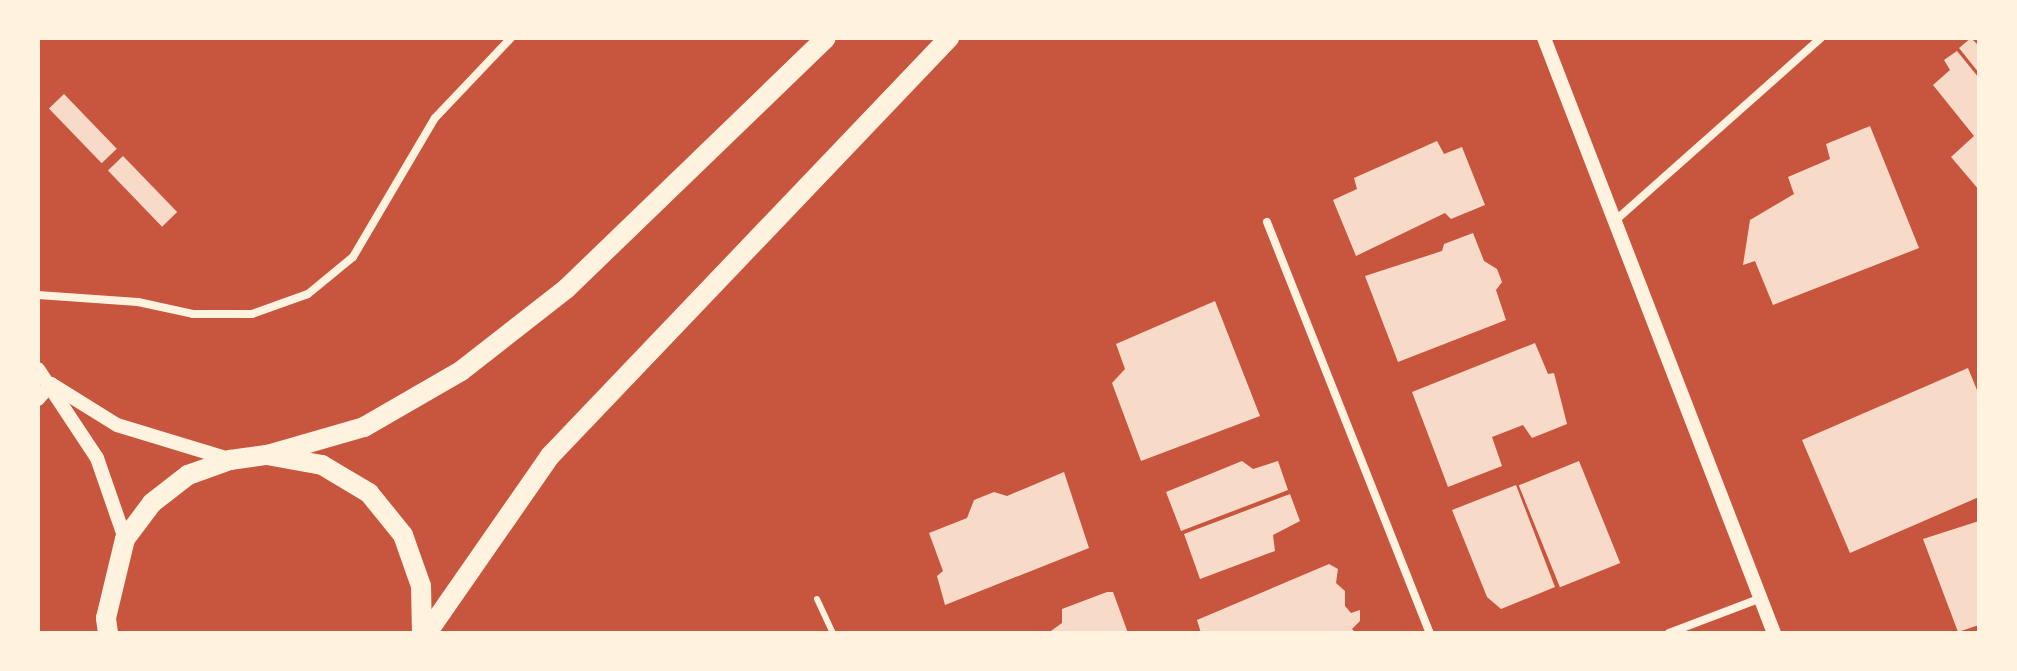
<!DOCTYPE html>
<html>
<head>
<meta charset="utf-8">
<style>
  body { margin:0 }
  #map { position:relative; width:2017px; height:671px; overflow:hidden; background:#c8553d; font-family:"Times New Roman",serif }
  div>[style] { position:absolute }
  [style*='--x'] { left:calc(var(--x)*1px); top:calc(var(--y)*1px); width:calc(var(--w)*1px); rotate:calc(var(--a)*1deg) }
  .building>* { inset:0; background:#f7dbc8; transform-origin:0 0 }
  .service>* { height:6px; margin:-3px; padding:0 3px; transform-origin:3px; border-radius:3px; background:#fff3e0 }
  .minor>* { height:8px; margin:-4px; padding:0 4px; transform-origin:4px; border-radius:4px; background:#fff3e0 }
  .tertiary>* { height:14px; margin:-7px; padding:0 7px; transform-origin:7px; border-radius:7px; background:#fff3e0 }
  .primary>* { height:20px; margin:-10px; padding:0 10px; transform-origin:10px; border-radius:10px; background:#fff3e0 }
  span { translate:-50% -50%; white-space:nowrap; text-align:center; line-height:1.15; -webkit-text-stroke:8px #fff3e0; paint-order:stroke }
  .frame { position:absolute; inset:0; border:40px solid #fff3e0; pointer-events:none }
</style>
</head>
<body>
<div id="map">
  <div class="building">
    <i style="clip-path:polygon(1971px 38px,1979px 46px,1979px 73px,1959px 48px)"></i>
    <i style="clip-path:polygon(1957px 51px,1979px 78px,1979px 190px,1951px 157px,1974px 136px,1933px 85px,1950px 70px,1944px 60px)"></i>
    <i style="left:64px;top:94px;width:76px;height:21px;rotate:46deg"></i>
    <i style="clip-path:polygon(1870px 126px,1919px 248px,1773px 305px,1755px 261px,1743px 265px,1750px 220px,1794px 194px,1788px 177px,1830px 159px,1826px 144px)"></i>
    <i style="clip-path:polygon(1437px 141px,1444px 154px,1462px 147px,1485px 205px,1451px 219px,1445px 213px,1356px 256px,1333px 200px,1357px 189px,1354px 178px)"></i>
    <i style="left:123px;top:156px;width:78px;height:21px;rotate:46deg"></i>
    <i style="clip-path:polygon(1473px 233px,1484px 261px,1497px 269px,1502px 282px,1496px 290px,1506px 320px,1398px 362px,1365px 276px,1442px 251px,1444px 244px)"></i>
    <i style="clip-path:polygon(1215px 301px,1260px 416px,1141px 461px,1112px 383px,1125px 369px,1116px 344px)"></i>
    <i style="clip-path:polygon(1535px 343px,1548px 374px,1554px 373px,1567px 424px,1532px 438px,1523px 425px,1492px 437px,1502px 466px,1448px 487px,1412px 392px)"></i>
    <i style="clip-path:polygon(1968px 368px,1979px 395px,1979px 497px,1850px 553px,1802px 440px)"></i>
    <i style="clip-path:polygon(1242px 461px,1253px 469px,1278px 461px,1288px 490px,1181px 531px,1166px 492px)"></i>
    <i style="left:1579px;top:461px;width:110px;height:65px;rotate:68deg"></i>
    <i style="clip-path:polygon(1064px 472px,1089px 548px,945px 605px,937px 576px,943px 571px,929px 533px,967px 518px,974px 500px,994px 492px,1007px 496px)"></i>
    <i style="clip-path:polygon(1516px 485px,1555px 587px,1501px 609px,1487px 597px,1452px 510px)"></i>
    <i style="clip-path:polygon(1290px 494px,1300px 521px,1273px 535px,1275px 551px,1200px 579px,1184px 534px)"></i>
    <i style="clip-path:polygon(1979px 521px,1979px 625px,1958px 632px,1923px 539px)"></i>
    <i style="clip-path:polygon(1329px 564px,1338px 569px,1336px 583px,1345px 591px,1345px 606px,1351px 613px,1360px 610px,1360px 621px,1352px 629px,1356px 633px,1201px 633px,1197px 620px)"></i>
    <i style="clip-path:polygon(1107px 592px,1113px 592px,1128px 633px,1048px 633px,1062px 623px,1062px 609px)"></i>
  </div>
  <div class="service">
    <i style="--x:817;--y:599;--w:38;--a:65"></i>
  </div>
  <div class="minor">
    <i style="--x:1617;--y:219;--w:273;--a:-41.6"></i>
    <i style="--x:1267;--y:222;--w:442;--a:68.4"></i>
    <i style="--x:38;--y:295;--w:100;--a:4"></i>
    <i style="--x:138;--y:302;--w:56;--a:12.3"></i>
    <i style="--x:193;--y:314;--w:59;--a:0"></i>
    <i style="--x:252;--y:314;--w:59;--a:-19.7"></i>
    <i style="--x:308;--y:294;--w:58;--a:-39.4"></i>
    <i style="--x:353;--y:257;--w:161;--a:-59.5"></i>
    <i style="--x:435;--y:118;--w:110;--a:-46.5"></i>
    <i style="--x:1669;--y:633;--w:98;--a:-20.8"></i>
  </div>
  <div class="tertiary">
    <i style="--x:1544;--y:38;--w:638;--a:68.87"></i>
    <i style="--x:38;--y:369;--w:107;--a:56.5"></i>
    <i style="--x:97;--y:458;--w:86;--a:70.9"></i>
    <i style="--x:51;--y:384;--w:78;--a:31.8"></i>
    <i style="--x:117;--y:425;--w:117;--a:16.9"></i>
    <i style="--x:38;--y:399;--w:20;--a:-49"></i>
  </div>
  <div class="primary">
    <i style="--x:267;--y:455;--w:101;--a:-16.1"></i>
    <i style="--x:364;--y:427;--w:112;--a:-30"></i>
    <i style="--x:461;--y:371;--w:133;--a:-38"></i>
    <i style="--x:566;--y:289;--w:361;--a:-44"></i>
    <i style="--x:108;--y:633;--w:15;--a:-98"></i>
    <i style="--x:106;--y:618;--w:81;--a:-76.5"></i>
    <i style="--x:125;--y:539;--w:45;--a:-53.1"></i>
    <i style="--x:152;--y:503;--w:46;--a:-37.9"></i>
    <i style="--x:188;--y:475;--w:45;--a:-19.7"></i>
    <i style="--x:230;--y:460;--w:37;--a:-8"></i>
    <i style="--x:267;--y:455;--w:56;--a:10.3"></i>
    <i style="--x:322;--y:465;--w:55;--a:30.8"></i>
    <i style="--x:369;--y:493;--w:54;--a:51"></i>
    <i style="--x:403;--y:535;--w:54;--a:70.6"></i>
    <i style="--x:421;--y:586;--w:47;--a:88.8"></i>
    <i style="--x:427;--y:633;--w:216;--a:-55.2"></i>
    <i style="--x:550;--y:456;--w:578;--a:-46.33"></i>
  </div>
  <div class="frame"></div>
</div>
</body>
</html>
